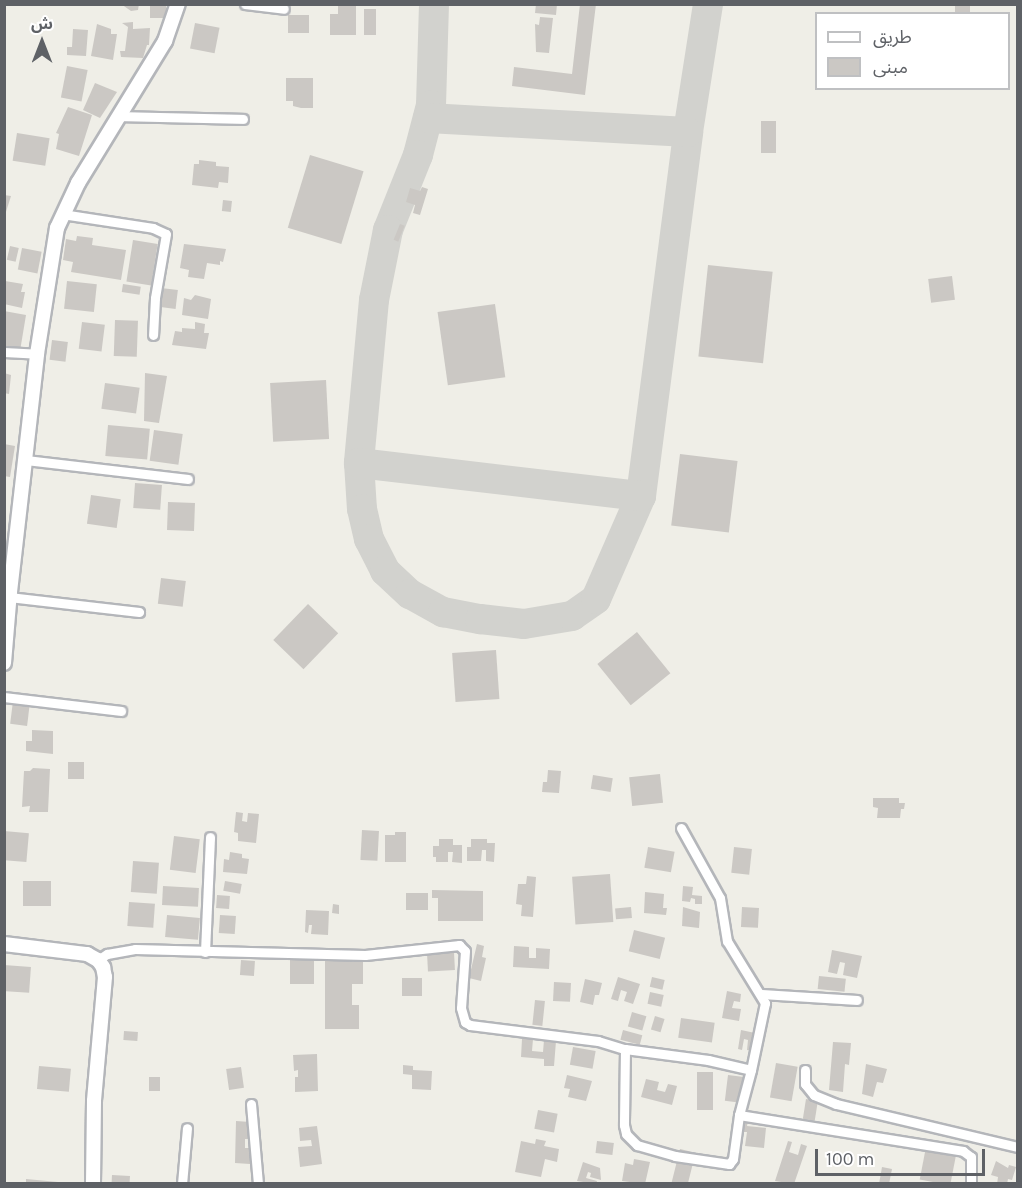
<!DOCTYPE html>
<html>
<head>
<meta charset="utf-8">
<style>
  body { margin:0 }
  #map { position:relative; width:1022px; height:1188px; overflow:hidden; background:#efeee7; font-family:Karla,"Noto Sans Arabic",sans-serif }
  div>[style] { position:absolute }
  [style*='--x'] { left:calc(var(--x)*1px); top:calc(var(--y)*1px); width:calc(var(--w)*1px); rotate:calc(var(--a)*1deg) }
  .taxiway>* { height:30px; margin:-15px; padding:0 15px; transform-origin:15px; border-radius:15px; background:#d2d2ce }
  .building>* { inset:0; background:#cbc8c4; transform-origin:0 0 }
  .roads { filter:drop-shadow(2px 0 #b4b6ba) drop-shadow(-2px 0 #b4b6ba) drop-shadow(0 2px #b4b6ba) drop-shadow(0 -2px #b4b6ba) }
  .minor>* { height:9px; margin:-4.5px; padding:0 4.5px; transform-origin:4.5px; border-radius:4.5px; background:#fff }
  .secondary>* { height:14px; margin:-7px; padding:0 7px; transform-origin:7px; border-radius:7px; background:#fff }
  span { translate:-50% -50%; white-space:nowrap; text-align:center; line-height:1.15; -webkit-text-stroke:5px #fff; paint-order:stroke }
  .frame { position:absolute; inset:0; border:6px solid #5e6166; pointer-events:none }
  .legend { position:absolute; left:815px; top:12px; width:195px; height:78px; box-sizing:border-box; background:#fff; border:2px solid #bfc0c2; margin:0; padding:8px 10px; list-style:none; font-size:18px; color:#5e6166 }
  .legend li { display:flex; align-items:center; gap:12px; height:30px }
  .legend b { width:30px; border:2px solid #bfc0c2 }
  .north { position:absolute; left:12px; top:12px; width:60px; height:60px; -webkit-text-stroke:4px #fff; paint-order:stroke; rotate:0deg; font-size:16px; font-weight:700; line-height:24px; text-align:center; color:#5e6166 }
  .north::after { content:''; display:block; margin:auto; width:21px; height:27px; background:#5e6166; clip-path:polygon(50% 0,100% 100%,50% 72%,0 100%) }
  .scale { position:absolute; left:815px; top:1149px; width:170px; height:27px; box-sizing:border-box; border:3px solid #5e6166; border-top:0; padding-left:8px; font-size:18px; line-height:21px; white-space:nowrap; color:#5e6166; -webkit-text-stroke:4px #fff; paint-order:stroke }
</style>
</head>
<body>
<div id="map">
  <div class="taxiway">
    <i style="--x:434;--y:4;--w:101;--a:91.7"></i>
    <i style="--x:431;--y:105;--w:52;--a:104.6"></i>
    <i style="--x:418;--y:155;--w:81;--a:111.8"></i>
    <i style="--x:388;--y:230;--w:71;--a:101.3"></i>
    <i style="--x:374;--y:300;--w:164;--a:95.3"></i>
    <i style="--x:359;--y:463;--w:46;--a:86.3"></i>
    <i style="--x:362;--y:509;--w:31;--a:77"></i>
    <i style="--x:369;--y:539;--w:36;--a:63"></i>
    <i style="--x:385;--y:571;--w:34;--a:43"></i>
    <i style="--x:410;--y:594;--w:38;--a:29"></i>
    <i style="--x:443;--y:612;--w:38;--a:11"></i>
    <i style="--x:480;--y:619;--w:44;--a:6.5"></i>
    <i style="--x:524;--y:624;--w:49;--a:-9.5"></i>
    <i style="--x:572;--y:616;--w:29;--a:-35"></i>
    <i style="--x:596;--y:599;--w:112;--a:-66.4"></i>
    <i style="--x:641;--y:496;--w:367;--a:-82.6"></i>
    <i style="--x:688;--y:132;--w:130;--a:-81.1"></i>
    <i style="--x:428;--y:118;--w:260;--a:3.1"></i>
    <i style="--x:359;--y:463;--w:284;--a:6.7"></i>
  </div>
  <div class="building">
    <i style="clip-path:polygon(121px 4px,139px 4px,138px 10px,131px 11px)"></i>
    <i style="left:150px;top:4px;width:16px;height:14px"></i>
    <i style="clip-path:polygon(536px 4px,557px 4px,556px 15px,535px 13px)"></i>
    <i style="clip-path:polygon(580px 4px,596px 4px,585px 95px,512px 86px,514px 67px,572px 74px)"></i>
    <i style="left:955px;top:4px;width:15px;height:10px"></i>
    <i style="clip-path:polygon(338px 5px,356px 5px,356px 35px,330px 35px,330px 14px,338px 14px)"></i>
    <i style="left:364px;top:9px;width:12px;height:26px"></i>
    <i style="left:288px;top:15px;width:21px;height:18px"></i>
    <i style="clip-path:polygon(540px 17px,553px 18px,549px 53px,536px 52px,535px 24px,539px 25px)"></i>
    <i style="clip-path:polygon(133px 22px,133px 29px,150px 28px,149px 45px,147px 45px,143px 58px,121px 57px,120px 51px,125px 51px,128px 27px,122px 23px)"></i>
    <i style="left:195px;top:23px;width:25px;height:26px;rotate:11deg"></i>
    <i style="clip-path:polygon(97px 24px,111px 29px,111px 34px,117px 34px,113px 60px,91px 56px)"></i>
    <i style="clip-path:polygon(73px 29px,88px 30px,86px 56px,67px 55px,67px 47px,72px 47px)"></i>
    <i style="left:67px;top:66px;width:21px;height:32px;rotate:11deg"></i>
    <i style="clip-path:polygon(286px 78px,313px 78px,313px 108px,301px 108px,293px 106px,293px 101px,286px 101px)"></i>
    <i style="clip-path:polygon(95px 83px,117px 92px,100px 118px,83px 110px)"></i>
    <i style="clip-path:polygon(68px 107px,92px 115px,79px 156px,56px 149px,59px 134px,56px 133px)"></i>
    <i style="left:761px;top:121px;width:15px;height:32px"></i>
    <i style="left:17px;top:133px;width:33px;height:28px;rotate:9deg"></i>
    <i style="left:310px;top:155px;width:56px;height:76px;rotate:17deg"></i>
    <i style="clip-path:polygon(199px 160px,216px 162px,216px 166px,229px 167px,228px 183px,219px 182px,218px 188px,192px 185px,194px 164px,199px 164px)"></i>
    <i style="clip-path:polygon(422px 187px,428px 189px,420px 215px,413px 213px,415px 205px,406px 202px,410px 188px,420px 191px)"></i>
    <i style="clip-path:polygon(4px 195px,11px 196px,5px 215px,4px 215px)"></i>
    <i style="left:223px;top:200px;width:9px;height:11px;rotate:6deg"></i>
    <i style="left:400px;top:224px;width:5px;height:17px;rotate:22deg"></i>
    <i style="clip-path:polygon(77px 236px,93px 238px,92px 245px,126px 250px,121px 280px,71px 272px,73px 262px,63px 260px,66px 239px,76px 241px)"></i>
    <i style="left:133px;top:240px;width:25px;height:42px;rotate:9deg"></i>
    <i style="clip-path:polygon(184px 244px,226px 249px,223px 262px,220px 261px,220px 265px,207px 263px,204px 279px,188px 277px,189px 270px,180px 268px)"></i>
    <i style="left:10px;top:246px;width:9px;height:14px;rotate:13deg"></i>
    <i style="left:22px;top:248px;width:20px;height:22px;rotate:11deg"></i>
    <i style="left:708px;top:265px;width:65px;height:92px;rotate:6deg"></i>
    <i style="left:952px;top:276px;width:24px;height:24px;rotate:83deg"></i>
    <i style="clip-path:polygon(5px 281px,23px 284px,21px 292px,25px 292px,22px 308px,4px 304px)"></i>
    <i style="left:67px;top:281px;width:30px;height:28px;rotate:6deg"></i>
    <i style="left:123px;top:284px;width:18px;height:8px;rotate:9deg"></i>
    <i style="left:161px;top:288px;width:17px;height:19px;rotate:7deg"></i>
    <i style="clip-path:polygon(195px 295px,211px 299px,208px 319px,182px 315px,184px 298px,191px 300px)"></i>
    <i style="left:495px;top:304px;width:74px;height:58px;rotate:82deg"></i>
    <i style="clip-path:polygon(4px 311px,26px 315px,20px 351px,4px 348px)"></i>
    <i style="left:115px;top:320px;width:23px;height:36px;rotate:2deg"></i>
    <i style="left:82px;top:322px;width:23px;height:27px;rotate:7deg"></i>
    <i style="clip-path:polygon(195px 322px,205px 324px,204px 333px,209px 333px,206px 349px,172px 345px,175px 331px,182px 332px,182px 328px,195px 329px)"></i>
    <i style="left:52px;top:340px;width:16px;height:20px;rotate:7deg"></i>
    <i style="clip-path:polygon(4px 373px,11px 375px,9px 394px,4px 393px)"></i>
    <i style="clip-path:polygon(145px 373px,167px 376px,159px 423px,144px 421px)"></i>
    <i style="left:326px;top:380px;width:59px;height:56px;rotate:87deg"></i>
    <i style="left:105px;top:383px;width:35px;height:26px;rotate:8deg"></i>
    <i style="left:108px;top:425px;width:42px;height:31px;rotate:5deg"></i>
    <i style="left:154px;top:430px;width:29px;height:31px;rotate:8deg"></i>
    <i style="clip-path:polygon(4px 444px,15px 446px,10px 477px,4px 476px)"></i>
    <i style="left:680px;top:454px;width:58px;height:72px;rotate:7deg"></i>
    <i style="left:135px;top:483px;width:27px;height:25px;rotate:4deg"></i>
    <i style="left:91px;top:495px;width:30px;height:29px;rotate:8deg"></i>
    <i style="left:168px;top:502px;width:27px;height:28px;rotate:2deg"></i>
    <i style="left:161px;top:578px;width:25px;height:26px;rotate:7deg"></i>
    <i style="left:308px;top:604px;width:42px;height:50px;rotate:44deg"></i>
    <i style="left:637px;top:632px;width:53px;height:51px;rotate:51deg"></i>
    <i style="left:496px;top:650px;width:49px;height:44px;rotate:86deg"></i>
    <i style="left:13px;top:701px;width:17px;height:23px;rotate:7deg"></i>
    <i style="clip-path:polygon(32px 730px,53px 731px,53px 754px,26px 751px,26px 741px,32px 741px)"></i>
    <i style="left:68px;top:762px;width:16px;height:17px"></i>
    <i style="clip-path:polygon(33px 768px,50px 769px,48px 812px,29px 812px,30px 806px,22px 807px,24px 771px,30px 771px)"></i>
    <i style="clip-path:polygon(548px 770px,561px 771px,559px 793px,542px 792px,543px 782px,547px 782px)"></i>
    <i style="left:660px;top:774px;width:29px;height:31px;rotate:84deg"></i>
    <i style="left:593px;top:775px;width:20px;height:14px;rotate:9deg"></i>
    <i style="clip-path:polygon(873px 798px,899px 798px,899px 803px,905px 803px,904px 809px,901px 809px,900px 818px,877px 818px,878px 808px,873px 807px)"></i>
    <i style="clip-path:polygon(236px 812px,243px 813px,242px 821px,247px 822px,248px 813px,259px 814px,256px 843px,238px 841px,238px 833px,234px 832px)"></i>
    <i style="left:362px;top:830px;width:17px;height:30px;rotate:3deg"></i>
    <i style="left:4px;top:831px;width:25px;height:29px;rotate:5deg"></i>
    <i style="clip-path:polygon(395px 832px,406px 832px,406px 862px,385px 862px,385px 835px,395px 835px)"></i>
    <i style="left:174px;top:836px;width:26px;height:34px;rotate:7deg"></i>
    <i style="clip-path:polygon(439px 839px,453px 839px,453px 845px,462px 845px,462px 863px,452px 862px,453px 852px,448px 852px,448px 862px,436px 862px,436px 857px,433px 857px,433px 846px,439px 846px)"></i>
    <i style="clip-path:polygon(471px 839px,487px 839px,487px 843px,495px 843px,494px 862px,486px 861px,486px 850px,482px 850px,481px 861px,467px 861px,467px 847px,471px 847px)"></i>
    <i style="left:648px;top:847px;width:27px;height:21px;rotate:10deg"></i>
    <i style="left:734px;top:847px;width:18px;height:26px;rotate:6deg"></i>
    <i style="clip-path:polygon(230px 852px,242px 854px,242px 858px,249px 859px,247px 874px,223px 872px,224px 859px,229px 860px)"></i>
    <i style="left:133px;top:861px;width:26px;height:31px;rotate:4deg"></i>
    <i style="left:610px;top:874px;width:48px;height:38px;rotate:86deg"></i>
    <i style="clip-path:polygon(527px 876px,536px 877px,533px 917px,521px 916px,522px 905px,516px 904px,518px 884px,526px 884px)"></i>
    <i style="left:23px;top:881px;width:28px;height:25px"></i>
    <i style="left:225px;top:881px;width:17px;height:10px;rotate:10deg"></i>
    <i style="left:163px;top:886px;width:36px;height:19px;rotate:3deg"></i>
    <i style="clip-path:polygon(683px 886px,693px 887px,692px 895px,702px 896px,702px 904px,695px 904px,695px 899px,691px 898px,690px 902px,682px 901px)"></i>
    <i style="clip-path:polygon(432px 890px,483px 891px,483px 921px,438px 921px,438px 898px,432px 898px)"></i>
    <i style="clip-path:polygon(645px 892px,664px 894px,663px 908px,667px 908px,666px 915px,644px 913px)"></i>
    <i style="left:406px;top:893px;width:22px;height:17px"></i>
    <i style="left:217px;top:895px;width:13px;height:13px;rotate:4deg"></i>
    <i style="left:129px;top:902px;width:26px;height:24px;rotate:4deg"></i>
    <i style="clip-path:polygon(333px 904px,339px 905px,339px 914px,332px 913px)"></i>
    <i style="left:631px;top:907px;width:11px;height:16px;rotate:85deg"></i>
    <i style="clip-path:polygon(683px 907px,700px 912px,699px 928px,682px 926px)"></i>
    <i style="left:742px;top:907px;width:17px;height:20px;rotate:3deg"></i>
    <i style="clip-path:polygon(306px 910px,329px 911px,328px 935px,311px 934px,312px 925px,309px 925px,308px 933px,305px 932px)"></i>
    <i style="left:167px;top:915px;width:33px;height:22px;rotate:5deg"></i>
    <i style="left:220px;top:915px;width:16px;height:18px;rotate:4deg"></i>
    <i style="left:634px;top:930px;width:32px;height:22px;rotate:14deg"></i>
    <i style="clip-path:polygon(477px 944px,484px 946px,482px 957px,486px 958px,481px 981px,469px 978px)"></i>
    <i style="clip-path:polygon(514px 946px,529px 947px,529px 958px,536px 958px,536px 948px,550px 949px,549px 969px,513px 967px)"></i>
    <i style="clip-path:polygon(832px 950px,862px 956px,857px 978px,843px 975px,845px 963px,840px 962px,837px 974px,828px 972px)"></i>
    <i style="left:454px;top:952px;width:18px;height:27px;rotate:87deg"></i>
    <i style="left:290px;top:959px;width:24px;height:25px"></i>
    <i style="clip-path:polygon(325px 959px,363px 960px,363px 984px,352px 984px,352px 1005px,359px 1005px,359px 1029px,325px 1029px)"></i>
    <i style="left:241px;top:960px;width:14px;height:15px;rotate:4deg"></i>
    <i style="left:4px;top:965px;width:27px;height:26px;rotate:4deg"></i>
    <i style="left:819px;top:976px;width:27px;height:13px;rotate:6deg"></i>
    <i style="clip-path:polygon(618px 977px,640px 984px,633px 1004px,624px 1001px,627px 992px,621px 990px,618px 1001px,611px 999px)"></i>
    <i style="left:652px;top:977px;width:13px;height:10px;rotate:13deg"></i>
    <i style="left:402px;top:978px;width:20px;height:18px"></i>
    <i style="clip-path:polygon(585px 979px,602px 983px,599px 995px,595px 995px,593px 1005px,580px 1002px)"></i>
    <i style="left:554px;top:982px;width:17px;height:19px;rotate:3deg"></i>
    <i style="clip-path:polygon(727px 991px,741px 994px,740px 1002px,734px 1001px,732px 1008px,741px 1009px,739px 1021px,722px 1018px)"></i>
    <i style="left:650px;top:992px;width:14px;height:12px;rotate:12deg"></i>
    <i style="left:535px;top:1000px;width:10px;height:25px;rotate:6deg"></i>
    <i style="left:632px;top:1012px;width:15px;height:15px;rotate:16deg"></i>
    <i style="left:655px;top:1016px;width:10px;height:14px;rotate:17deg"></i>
    <i style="left:681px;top:1018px;width:34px;height:20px;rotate:8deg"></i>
    <i style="left:623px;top:1030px;width:20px;height:10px;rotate:15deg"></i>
    <i style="clip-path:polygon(741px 1030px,755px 1033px,752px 1051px,747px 1050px,748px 1040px,744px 1039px,742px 1050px,738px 1049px)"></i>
    <i style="left:124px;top:1031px;width:14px;height:9px;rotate:4deg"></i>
    <i style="clip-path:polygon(522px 1039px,533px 1039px,532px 1051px,543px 1052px,544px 1040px,556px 1041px,554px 1066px,544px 1066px,544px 1059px,521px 1057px)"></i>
    <i style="clip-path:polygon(833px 1042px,851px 1043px,849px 1065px,845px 1064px,843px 1092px,829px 1090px)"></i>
    <i style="left:573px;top:1047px;width:23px;height:18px;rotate:10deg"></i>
    <i style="clip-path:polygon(317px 1054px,318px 1091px,295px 1092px,295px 1077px,298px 1077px,298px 1070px,294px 1071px,293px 1055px)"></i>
    <i style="left:776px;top:1063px;width:22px;height:35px;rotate:10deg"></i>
    <i style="clip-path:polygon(866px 1064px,887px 1069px,883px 1083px,877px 1082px,873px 1097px,862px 1094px)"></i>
    <i style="clip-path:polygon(403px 1065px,413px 1066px,413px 1070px,432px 1071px,431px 1090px,412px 1089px,412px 1075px,403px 1074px)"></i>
    <i style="left:39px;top:1066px;width:32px;height:23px;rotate:5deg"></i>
    <i style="left:241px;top:1067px;width:21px;height:15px;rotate:82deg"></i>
    <i style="left:697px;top:1072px;width:16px;height:38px"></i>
    <i style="clip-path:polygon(567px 1075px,592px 1081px,586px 1101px,568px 1097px,570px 1089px,564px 1088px)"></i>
    <i style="left:728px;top:1075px;width:16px;height:26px;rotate:7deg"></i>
    <i style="left:149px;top:1077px;width:11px;height:14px"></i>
    <i style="clip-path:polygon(646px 1079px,659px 1082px,657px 1090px,665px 1092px,668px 1084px,677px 1086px,672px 1105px,641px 1097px)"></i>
    <i style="left:806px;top:1099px;width:12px;height:20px;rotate:9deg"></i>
    <i style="left:538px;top:1110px;width:20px;height:19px;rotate:11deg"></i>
    <i style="clip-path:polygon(743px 1120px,748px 1121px,747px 1126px,766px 1128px,764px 1148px,745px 1146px,747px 1132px,742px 1132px)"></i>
    <i style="clip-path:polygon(236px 1121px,250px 1122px,250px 1139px,245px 1139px,245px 1148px,250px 1148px,250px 1164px,235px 1163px)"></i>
    <i style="clip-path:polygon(317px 1126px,322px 1164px,300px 1167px,298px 1147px,312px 1146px,311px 1140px,300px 1141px,299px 1128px)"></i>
    <i style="clip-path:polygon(536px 1139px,546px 1141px,544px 1146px,559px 1149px,557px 1162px,545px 1159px,541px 1177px,515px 1172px,521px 1141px,535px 1144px)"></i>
    <i style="left:597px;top:1141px;width:17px;height:12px;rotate:7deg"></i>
    <i style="clip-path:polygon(788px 1141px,792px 1142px,789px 1152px,798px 1155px,801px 1144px,807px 1146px,794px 1184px,775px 1181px)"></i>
    <i style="left:926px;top:1147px;width:31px;height:33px;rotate:11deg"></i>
    <i style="left:680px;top:1149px;width:16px;height:36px;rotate:14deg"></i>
    <i style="clip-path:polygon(634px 1159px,650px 1162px,645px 1184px,622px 1181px,625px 1163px,633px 1165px)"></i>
    <i style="clip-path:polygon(996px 1161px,1008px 1168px,1009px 1165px,1016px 1167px,1012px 1180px,1008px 1179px,1007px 1184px,997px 1184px,998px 1177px,991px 1175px)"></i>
    <i style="clip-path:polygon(583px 1162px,600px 1168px,601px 1180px,590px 1177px,591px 1173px,588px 1172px,586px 1178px,597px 1181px,596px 1184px,577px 1181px)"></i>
    <i style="clip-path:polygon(882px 1167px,892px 1169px,889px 1184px,879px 1184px)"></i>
    <i style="left:112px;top:1175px;width:18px;height:9px;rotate:3deg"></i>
    <i style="clip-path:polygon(26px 1179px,58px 1182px,58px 1184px,26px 1184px)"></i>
  </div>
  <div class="roads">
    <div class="minor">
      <i style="--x:245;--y:4;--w:39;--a:7"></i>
      <i style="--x:120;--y:116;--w:123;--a:1.4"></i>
      <i style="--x:62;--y:214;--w:92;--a:8.7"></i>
      <i style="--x:153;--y:228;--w:14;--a:25"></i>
      <i style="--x:166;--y:234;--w:65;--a:99.8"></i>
      <i style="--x:155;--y:298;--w:37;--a:93"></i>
      <i style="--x:4;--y:352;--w:33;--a:3"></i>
      <i style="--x:26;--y:460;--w:163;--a:6.7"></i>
      <i style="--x:9;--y:597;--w:131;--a:6.6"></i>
      <i style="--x:4;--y:697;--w:118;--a:6.8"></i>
      <i style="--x:681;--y:828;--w:80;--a:60.9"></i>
      <i style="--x:720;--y:898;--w:44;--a:80.8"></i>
      <i style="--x:727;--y:941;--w:73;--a:58.5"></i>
      <i style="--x:765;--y:1003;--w:68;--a:101.8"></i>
      <i style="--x:205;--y:952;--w:115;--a:-87.5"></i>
      <i style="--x:98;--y:960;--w:11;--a:-34"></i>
      <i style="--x:107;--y:954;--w:28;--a:-10"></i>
      <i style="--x:135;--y:949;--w:230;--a:1.5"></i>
      <i style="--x:365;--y:955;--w:95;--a:-6.1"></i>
      <i style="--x:459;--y:945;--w:8;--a:45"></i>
      <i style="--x:465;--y:951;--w:57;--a:94"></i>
      <i style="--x:461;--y:1008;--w:15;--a:74"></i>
      <i style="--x:465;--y:1022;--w:6;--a:31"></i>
      <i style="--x:470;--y:1025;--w:129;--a:7.1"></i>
      <i style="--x:598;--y:1041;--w:28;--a:17"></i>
      <i style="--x:625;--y:1049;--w:84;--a:7.5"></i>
      <i style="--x:708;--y:1060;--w:44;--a:13.1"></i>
      <i style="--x:751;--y:1070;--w:47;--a:104.9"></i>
      <i style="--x:739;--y:1115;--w:227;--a:9.1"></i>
      <i style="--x:963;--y:1151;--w:10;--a:37"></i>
      <i style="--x:971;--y:1157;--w:27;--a:90"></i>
      <i style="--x:762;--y:994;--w:95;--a:3.6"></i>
      <i style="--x:625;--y:1049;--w:76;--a:90.8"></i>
      <i style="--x:624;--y:1125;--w:9;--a:77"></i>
      <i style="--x:626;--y:1134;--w:16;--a:45"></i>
      <i style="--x:637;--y:1145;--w:40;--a:16"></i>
      <i style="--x:675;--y:1156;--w:55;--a:8.4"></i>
      <i style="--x:729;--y:1164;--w:6;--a:-51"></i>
      <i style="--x:733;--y:1159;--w:44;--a:-82.2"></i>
      <i style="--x:805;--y:1070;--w:14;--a:90"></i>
      <i style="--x:805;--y:1084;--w:14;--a:51"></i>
      <i style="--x:814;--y:1095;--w:24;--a:22"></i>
      <i style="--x:836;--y:1104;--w:187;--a:13.3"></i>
      <i style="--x:251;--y:1104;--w:80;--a:85"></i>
      <i style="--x:182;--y:1184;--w:56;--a:-84.9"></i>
    </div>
    <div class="secondary">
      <i style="--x:4;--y:663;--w:71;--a:-85.2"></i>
      <i style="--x:10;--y:592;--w:240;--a:-83.5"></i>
      <i style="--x:37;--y:354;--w:128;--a:-81"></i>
      <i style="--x:57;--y:228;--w:50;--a:-65"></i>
      <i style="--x:78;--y:183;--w:167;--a:-58.5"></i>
      <i style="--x:165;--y:41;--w:39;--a:-71"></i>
      <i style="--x:4;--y:944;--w:84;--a:6.9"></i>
      <i style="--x:87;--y:954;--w:13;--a:29"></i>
      <i style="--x:98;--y:960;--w:9;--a:54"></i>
      <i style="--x:103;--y:967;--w:10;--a:79"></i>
      <i style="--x:105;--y:977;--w:124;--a:95.1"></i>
      <i style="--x:94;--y:1101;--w:83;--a:90.7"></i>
    </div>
  </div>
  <div class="frame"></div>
  <ul class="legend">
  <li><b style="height:8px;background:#fff"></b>طريق</li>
  <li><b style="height:16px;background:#cbc8c4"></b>مبنى</li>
  </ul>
  <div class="north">ش</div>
  <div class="scale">100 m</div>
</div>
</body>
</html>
